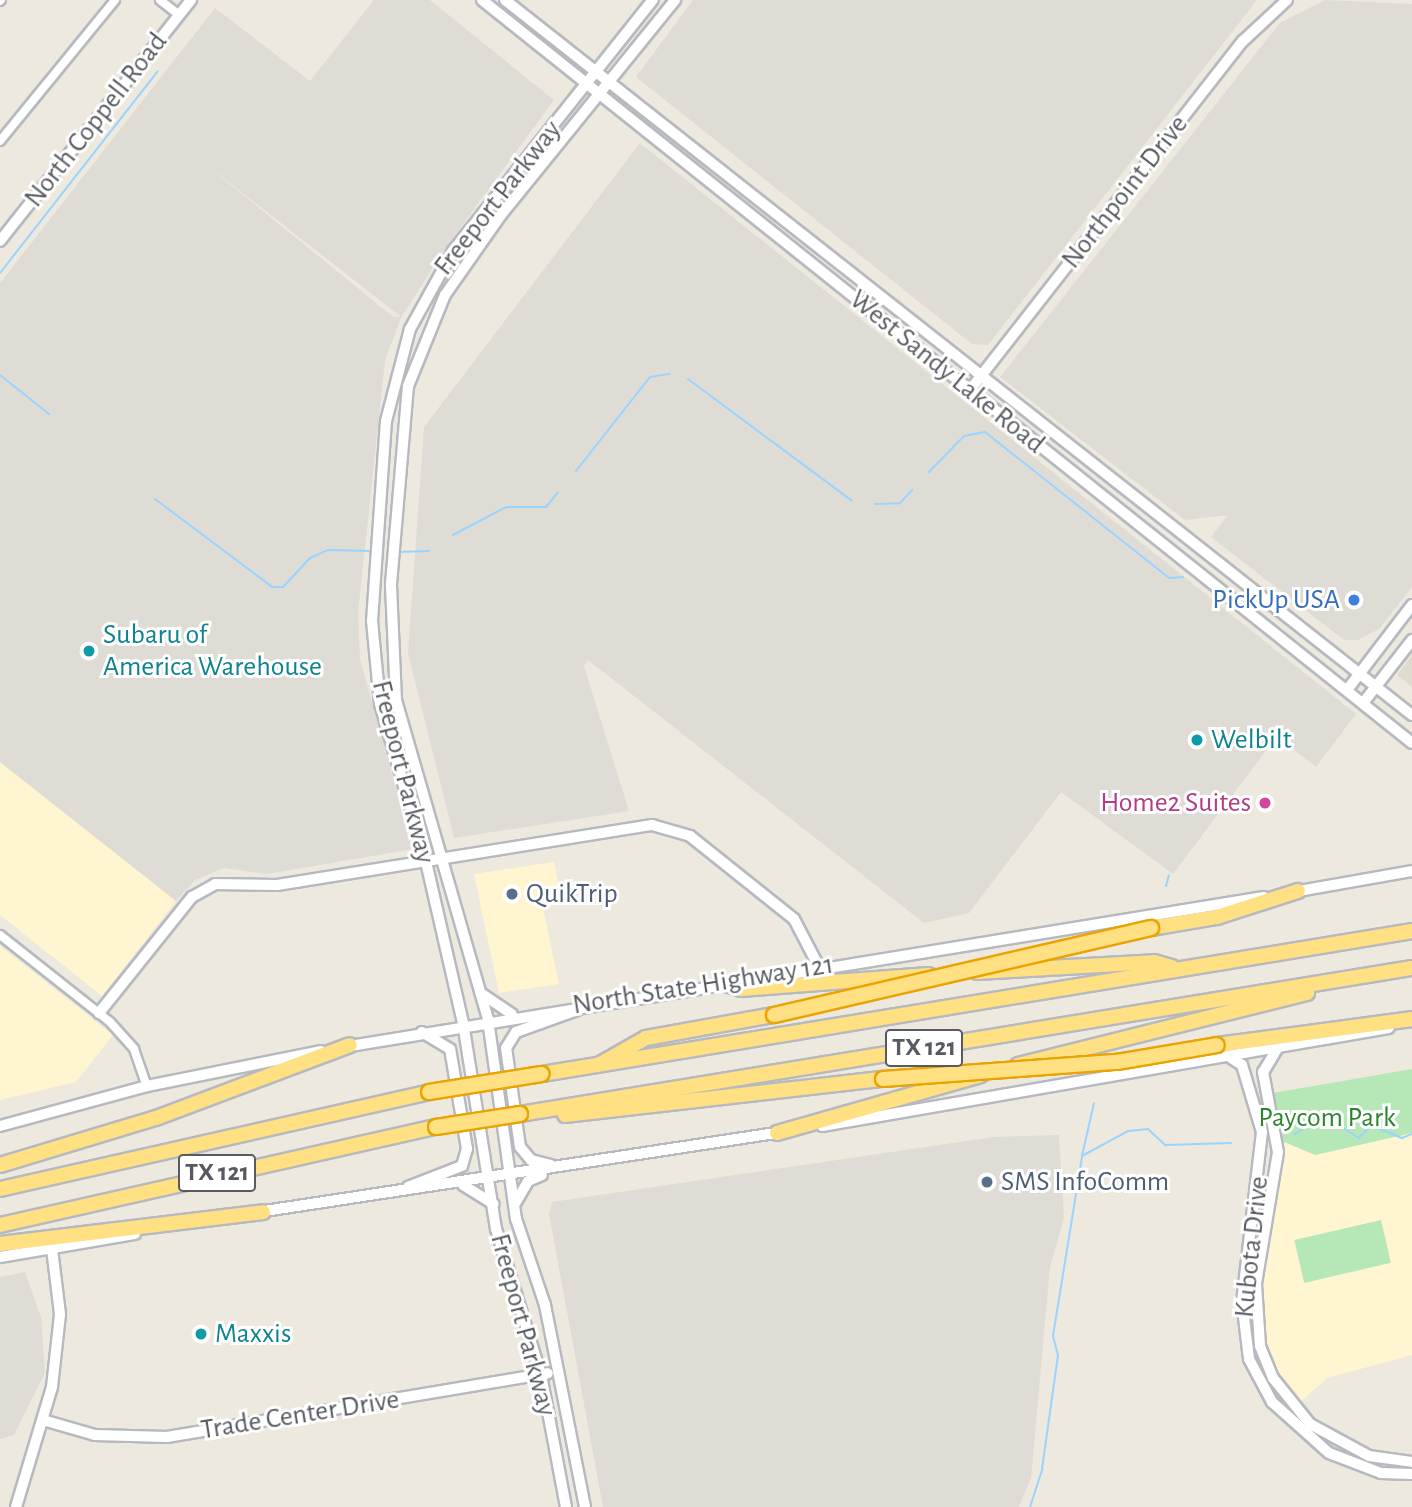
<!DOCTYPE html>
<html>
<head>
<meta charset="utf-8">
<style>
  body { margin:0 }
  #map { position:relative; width:1412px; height:1507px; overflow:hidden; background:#ede9de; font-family:"Alegreya Sans",sans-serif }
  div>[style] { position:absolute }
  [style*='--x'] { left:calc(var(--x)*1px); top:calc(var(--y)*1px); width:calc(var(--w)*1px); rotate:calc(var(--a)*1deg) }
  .commercial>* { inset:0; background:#fff5d0 }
  .industrial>* { inset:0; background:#dfdcd6 }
  .education>* { inset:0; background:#dfdbce }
  .green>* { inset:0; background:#b6e8b7; transform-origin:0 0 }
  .stream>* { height:2px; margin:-1px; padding:0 1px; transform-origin:1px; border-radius:1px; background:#9bd3ff }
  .roads { filter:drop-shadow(2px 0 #b6b9bf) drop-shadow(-2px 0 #b6b9bf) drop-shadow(0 2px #b6b9bf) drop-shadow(0 -2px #b6b9bf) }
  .street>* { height:8px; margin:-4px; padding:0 4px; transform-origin:4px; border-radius:4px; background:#fff }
  .secondary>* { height:10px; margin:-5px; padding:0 5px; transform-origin:5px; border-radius:5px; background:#fff }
  .highway>* { height:14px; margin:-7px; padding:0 7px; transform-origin:7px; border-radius:7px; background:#ffe082 }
  .bridges { filter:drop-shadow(2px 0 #eaa300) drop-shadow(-2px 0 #eaa300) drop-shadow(0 2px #eaa300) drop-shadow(0 -2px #eaa300) }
  .highway-bridge>* { height:14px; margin:-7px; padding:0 7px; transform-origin:7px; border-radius:7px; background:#ffe082 }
  .dots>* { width:19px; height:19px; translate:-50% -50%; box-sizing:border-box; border:4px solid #fff; border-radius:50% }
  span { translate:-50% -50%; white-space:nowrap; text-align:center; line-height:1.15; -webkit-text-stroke:6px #fff; paint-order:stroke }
  .shield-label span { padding:2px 5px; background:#fff; border:2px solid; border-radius:5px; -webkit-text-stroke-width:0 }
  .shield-label { font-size:26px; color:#575b61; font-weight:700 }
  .street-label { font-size:28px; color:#575b61 }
  .shop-label { font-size:28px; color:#366cbe }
  .right { translate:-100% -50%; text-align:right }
  .culture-label { font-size:28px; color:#0d838f }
  .left { translate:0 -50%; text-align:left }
  .hotel-label { font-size:28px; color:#b23c85 }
  .service-label { font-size:28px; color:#4e5e75 }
  .park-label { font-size:28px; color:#2b852f }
</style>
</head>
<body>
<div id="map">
  <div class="commercial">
    <i style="clip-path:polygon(0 762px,176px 901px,102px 996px,0 915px)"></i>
    <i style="clip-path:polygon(554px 862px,562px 903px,543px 908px,559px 984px,499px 993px,474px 874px)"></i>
    <i style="clip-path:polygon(0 946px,113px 1035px,76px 1082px,0 1100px)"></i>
    <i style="clip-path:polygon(1412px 1133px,1412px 1355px,1327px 1378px,1297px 1405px,1272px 1377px,1259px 1340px,1256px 1300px,1282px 1141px,1315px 1155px)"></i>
  </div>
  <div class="industrial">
    <i style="clip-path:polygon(evenodd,374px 0,430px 0,554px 100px,442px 253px,401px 318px,385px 360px,358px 613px,360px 659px,413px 849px,267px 874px,224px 868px,195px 880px,176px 901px,0 762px,0 283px,215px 8px,310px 81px,374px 0,199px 159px,400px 316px,400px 317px,392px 316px,199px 159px)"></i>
    <i style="clip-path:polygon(693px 0,1257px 0,988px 345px,972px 344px,636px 77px)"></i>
    <i style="clip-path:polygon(1325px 0,1412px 4px,1412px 587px,1379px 629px,1358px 640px,1344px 640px,1211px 537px,1228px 515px,1185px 520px,1000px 377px,1280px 23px)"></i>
    <i style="clip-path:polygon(640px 143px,1356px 714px,1316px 767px,1277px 736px,1173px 874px,1061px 792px,969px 913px,924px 923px,588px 660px,584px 666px,629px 811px,454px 838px,408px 653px,424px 427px)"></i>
    <i style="clip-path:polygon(1059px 1135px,1064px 1218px,1050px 1267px,1031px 1478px,1019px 1507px,603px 1507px,549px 1214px,552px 1202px,994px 1137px)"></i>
    <i style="clip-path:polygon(25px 1272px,41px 1317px,45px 1373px,14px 1435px,0 1439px,0 1277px)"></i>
  </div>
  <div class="education">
    <i style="clip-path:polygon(1412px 655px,1412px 687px,1397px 675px)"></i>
  </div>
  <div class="green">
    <i style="clip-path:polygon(1412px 1069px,1412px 1133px,1315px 1155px,1282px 1141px,1267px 1094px)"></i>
    <i style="left:1381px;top:1220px;width:44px;height:89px;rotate:77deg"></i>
  </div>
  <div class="stream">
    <i style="--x:0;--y:273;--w:256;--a:-52"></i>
    <i style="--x:0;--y:375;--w:63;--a:38.5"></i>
    <i style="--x:688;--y:379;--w:204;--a:36.6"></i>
    <i style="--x:576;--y:471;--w:120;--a:-51.8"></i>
    <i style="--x:650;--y:377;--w:20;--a:-9"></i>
    <i style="--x:929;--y:472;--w:50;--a:-45.8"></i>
    <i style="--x:964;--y:436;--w:21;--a:-11"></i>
    <i style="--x:985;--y:432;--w:235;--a:38.4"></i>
    <i style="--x:1169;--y:578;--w:14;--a:-4"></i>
    <i style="--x:155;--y:499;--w:146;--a:36.9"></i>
    <i style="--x:272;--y:587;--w:11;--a:0"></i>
    <i style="--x:283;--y:587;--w:40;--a:-47"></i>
    <i style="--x:310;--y:558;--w:20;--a:-24"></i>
    <i style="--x:328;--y:550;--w:44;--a:1.3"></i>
    <i style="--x:875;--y:504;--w:25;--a:-2"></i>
    <i style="--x:900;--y:503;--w:18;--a:-47"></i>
    <i style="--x:453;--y:535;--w:60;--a:-27.8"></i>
    <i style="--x:506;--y:507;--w:40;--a:0"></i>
    <i style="--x:546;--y:507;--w:19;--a:-51"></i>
    <i style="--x:399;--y:552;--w:30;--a:-2"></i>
    <i style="--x:1166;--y:886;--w:11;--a:-75"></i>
    <i style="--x:1295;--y:1134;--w:20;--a:-33"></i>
    <i style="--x:1312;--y:1123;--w:26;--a:4"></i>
    <i style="--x:1338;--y:1125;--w:25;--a:32"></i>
    <i style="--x:1359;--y:1138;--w:18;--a:-47"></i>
    <i style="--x:1371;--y:1125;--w:34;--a:23"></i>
    <i style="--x:1402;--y:1138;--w:11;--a:-22"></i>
    <i style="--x:1082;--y:1156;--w:54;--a:-77.2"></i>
    <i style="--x:1030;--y:1507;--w:40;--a:-72"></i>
    <i style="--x:1042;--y:1469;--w:115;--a:-82"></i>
    <i style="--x:1058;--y:1355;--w:20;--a:-105"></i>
    <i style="--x:1053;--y:1336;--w:182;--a:-80.8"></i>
    <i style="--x:1082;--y:1156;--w:52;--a:-28.5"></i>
    <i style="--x:1128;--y:1131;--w:20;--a:-6"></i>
    <i style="--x:1148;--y:1129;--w:23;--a:43"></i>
    <i style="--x:1165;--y:1145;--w:66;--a:-1.7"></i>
  </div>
  <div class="roads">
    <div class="street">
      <i style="--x:160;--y:0;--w:24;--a:38"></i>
      <i style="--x:0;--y:1;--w:1;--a:-45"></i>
      <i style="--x:0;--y:141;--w:182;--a:-50.8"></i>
      <i style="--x:0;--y:935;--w:140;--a:38.3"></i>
      <i style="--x:110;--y:1022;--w:36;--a:48"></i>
      <i style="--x:134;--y:1049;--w:39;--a:71"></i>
    </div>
    <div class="secondary">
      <i style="--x:482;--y:0;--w:1190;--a:38.62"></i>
      <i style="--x:505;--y:0;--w:1155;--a:38.25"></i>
      <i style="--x:0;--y:241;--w:308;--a:-51.6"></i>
      <i style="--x:970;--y:390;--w:443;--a:-52"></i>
      <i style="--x:1243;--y:41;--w:60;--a:-43"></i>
      <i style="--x:1347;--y:690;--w:107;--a:-52.6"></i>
      <i style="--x:1363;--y:703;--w:80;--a:-52.1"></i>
      <i style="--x:1293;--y:892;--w:121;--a:-10"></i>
      <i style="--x:482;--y:994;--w:36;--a:34"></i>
      <i style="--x:99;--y:1013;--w:149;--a:-51.3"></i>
      <i style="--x:192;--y:897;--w:26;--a:-29"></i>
      <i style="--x:215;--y:884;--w:62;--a:0.9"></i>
      <i style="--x:277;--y:885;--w:380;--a:-9.1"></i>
      <i style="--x:652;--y:825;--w:40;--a:16"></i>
      <i style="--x:690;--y:836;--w:133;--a:38.6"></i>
      <i style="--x:794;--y:919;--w:54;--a:62.5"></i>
      <i style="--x:344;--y:1047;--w:932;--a:-9.26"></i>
      <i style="--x:1277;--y:1049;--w:27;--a:121"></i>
      <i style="--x:1263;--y:1072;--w:81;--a:79.4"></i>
      <i style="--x:1278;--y:1152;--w:134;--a:99.5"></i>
      <i style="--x:1256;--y:1284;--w:62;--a:86.3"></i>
      <i style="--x:1260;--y:1346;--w:35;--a:68"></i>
      <i style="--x:1273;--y:1378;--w:59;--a:51.2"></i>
      <i style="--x:1310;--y:1424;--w:67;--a:28.5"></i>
      <i style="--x:1369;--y:1456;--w:43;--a:7.9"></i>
      <i style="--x:1231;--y:1058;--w:13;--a:32"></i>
      <i style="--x:1242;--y:1065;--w:70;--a:73.4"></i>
      <i style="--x:1262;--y:1132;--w:170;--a:96.7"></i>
      <i style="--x:1242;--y:1301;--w:58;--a:83.1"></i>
      <i style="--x:1249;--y:1359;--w:49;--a:61.9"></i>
      <i style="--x:1272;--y:1402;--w:76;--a:41.8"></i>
      <i style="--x:1329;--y:1453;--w:56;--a:21"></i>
      <i style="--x:1381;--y:1473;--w:31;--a:2"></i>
      <i style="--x:0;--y:1126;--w:152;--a:-15.2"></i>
      <i style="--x:147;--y:1086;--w:177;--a:-11.4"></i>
      <i style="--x:822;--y:1126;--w:575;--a:-9.81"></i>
      <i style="--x:551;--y:1165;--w:21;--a:-166"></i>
      <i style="--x:531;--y:1160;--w:17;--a:-130"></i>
      <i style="--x:520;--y:1147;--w:100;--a:-98"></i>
      <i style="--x:506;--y:1048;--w:19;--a:-58"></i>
      <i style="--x:516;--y:1032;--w:65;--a:-19.8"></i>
      <i style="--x:463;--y:1185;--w:36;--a:32"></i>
      <i style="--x:408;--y:1187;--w:58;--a:-21.3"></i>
      <i style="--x:462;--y:1166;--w:18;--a:-74"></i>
      <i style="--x:467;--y:1149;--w:101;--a:-99.6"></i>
      <i style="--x:450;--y:1049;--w:33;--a:-149"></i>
      <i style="--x:516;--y:1202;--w:24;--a:-60"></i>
      <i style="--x:528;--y:1181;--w:15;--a:-23"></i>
      <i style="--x:258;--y:1212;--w:530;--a:-8.68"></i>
      <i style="--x:0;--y:1257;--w:137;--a:-9.7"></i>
      <i style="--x:43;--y:1420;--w:54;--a:16.1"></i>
      <i style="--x:95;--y:1435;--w:72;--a:1.6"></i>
      <i style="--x:167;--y:1437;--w:386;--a:-9.5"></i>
      <i style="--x:16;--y:1507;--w:125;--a:-73.3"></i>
      <i style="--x:52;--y:1387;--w:73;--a:-83.7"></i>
      <i style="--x:60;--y:1314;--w:65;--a:-97"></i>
      <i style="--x:566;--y:1507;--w:134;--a:-100.7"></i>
      <i style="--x:541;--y:1375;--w:153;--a:-107.1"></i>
      <i style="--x:496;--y:1229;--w:209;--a:-99.1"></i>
      <i style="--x:463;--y:1023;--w:165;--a:-102.9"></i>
      <i style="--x:426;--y:862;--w:165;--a:-106.2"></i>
      <i style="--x:380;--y:704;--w:83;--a:-95.5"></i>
      <i style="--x:372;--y:621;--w:200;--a:-86"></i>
      <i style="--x:386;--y:421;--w:95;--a:-75.4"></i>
      <i style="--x:410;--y:329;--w:89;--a:-61.1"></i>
      <i style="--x:453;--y:251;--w:321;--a:-51.5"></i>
      <i style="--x:585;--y:1507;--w:206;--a:-101.2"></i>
      <i style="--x:545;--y:1305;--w:91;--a:-108.6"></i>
      <i style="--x:516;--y:1219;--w:202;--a:-98"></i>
      <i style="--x:488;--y:1019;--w:332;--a:-106.1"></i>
      <i style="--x:396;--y:700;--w:116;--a:-92.5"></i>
      <i style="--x:391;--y:584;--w:199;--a:-85.1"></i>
      <i style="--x:408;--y:386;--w:98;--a:-67.9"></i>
      <i style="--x:445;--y:295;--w:98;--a:-55"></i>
      <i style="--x:501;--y:215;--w:277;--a:-51"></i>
    </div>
    <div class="highway">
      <i style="--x:1151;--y:928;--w:67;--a:-9.5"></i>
      <i style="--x:1217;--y:917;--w:85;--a:-17.8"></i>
      <i style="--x:977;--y:972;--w:177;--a:-3.2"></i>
      <i style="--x:1154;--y:962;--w:19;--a:16"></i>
      <i style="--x:726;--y:984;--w:16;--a:18"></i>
      <i style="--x:741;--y:989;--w:188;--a:-4.3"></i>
      <i style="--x:1217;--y:1045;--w:197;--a:-7.6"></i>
      <i style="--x:600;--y:1064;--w:53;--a:-29.5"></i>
      <i style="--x:646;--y:1038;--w:130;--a:-10.2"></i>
      <i style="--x:1018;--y:1065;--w:298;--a:-14"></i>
      <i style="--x:542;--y:1074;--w:882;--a:-9.33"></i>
      <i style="--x:520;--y:1114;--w:904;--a:-9.3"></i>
      <i style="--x:565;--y:1115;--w:320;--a:-6.5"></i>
      <i style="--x:777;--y:1133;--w:212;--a:-15.9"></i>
      <i style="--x:0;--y:1165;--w:163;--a:-16.8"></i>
      <i style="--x:156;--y:1118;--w:207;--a:-20.6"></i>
      <i style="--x:0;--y:1189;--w:440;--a:-12.7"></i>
      <i style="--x:0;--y:1225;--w:447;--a:-12.7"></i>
      <i style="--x:0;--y:1244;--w:265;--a:-6.9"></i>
    </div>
  </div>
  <div class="bridges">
    <div class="highway-bridge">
      <i style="--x:774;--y:1015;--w:387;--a:-13"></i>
      <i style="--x:883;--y:1079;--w:235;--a:-4.2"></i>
      <i style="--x:1117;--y:1062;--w:101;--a:-9.6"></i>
      <i style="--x:429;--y:1092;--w:114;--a:-9.1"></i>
      <i style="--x:436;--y:1127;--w:85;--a:-8.8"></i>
    </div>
  </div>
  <div class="dots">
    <i style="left:1354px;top:600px;background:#3f7fe0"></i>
    <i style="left:89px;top:651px;background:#0f9aa8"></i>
    <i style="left:1197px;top:740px;background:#0f9aa8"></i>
    <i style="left:1265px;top:803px;background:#d1479c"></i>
    <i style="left:512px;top:894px;background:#5c6f8a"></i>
    <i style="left:987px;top:1182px;background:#5c6f8a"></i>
    <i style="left:201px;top:1334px;background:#0f9aa8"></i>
  </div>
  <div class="shield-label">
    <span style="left:924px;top:1048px">TX 121</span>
    <span style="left:217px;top:1173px">TX 121</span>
  </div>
  <div class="street-label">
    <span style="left:96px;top:120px;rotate:-52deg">North Coppell Road</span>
    <span style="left:1125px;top:192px;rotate:-52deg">Northpoint Drive</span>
    <span style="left:498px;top:198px;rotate:-52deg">Freeport Parkway</span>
    <span style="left:947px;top:372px;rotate:39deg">West Sandy Lake Road</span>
    <span style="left:403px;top:772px;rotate:76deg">Freeport Parkway</span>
    <span style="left:703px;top:985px;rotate:-9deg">North State Highway 121</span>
    <span style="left:1252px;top:1247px;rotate:-84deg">Kubota Drive</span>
    <span style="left:523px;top:1325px;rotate:75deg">Freeport Parkway</span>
    <span style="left:300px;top:1415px;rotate:-9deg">Trade Center Drive</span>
  </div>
  <div class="shop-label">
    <span class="right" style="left:1340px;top:600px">PickUp USA</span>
  </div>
  <div class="culture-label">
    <span class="left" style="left:103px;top:651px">Subaru of<br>America Warehouse</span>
    <span class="left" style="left:1211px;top:740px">Welbilt</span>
    <span class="left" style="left:215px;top:1334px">Maxxis</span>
  </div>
  <div class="hotel-label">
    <span class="right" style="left:1251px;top:803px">Home2 Suites</span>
  </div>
  <div class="service-label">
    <span class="left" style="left:526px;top:894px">QuikTrip</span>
    <span class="left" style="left:1001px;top:1182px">SMS InfoComm</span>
  </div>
  <div class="park-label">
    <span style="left:1327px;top:1118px">Paycom Park</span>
  </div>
</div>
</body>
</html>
